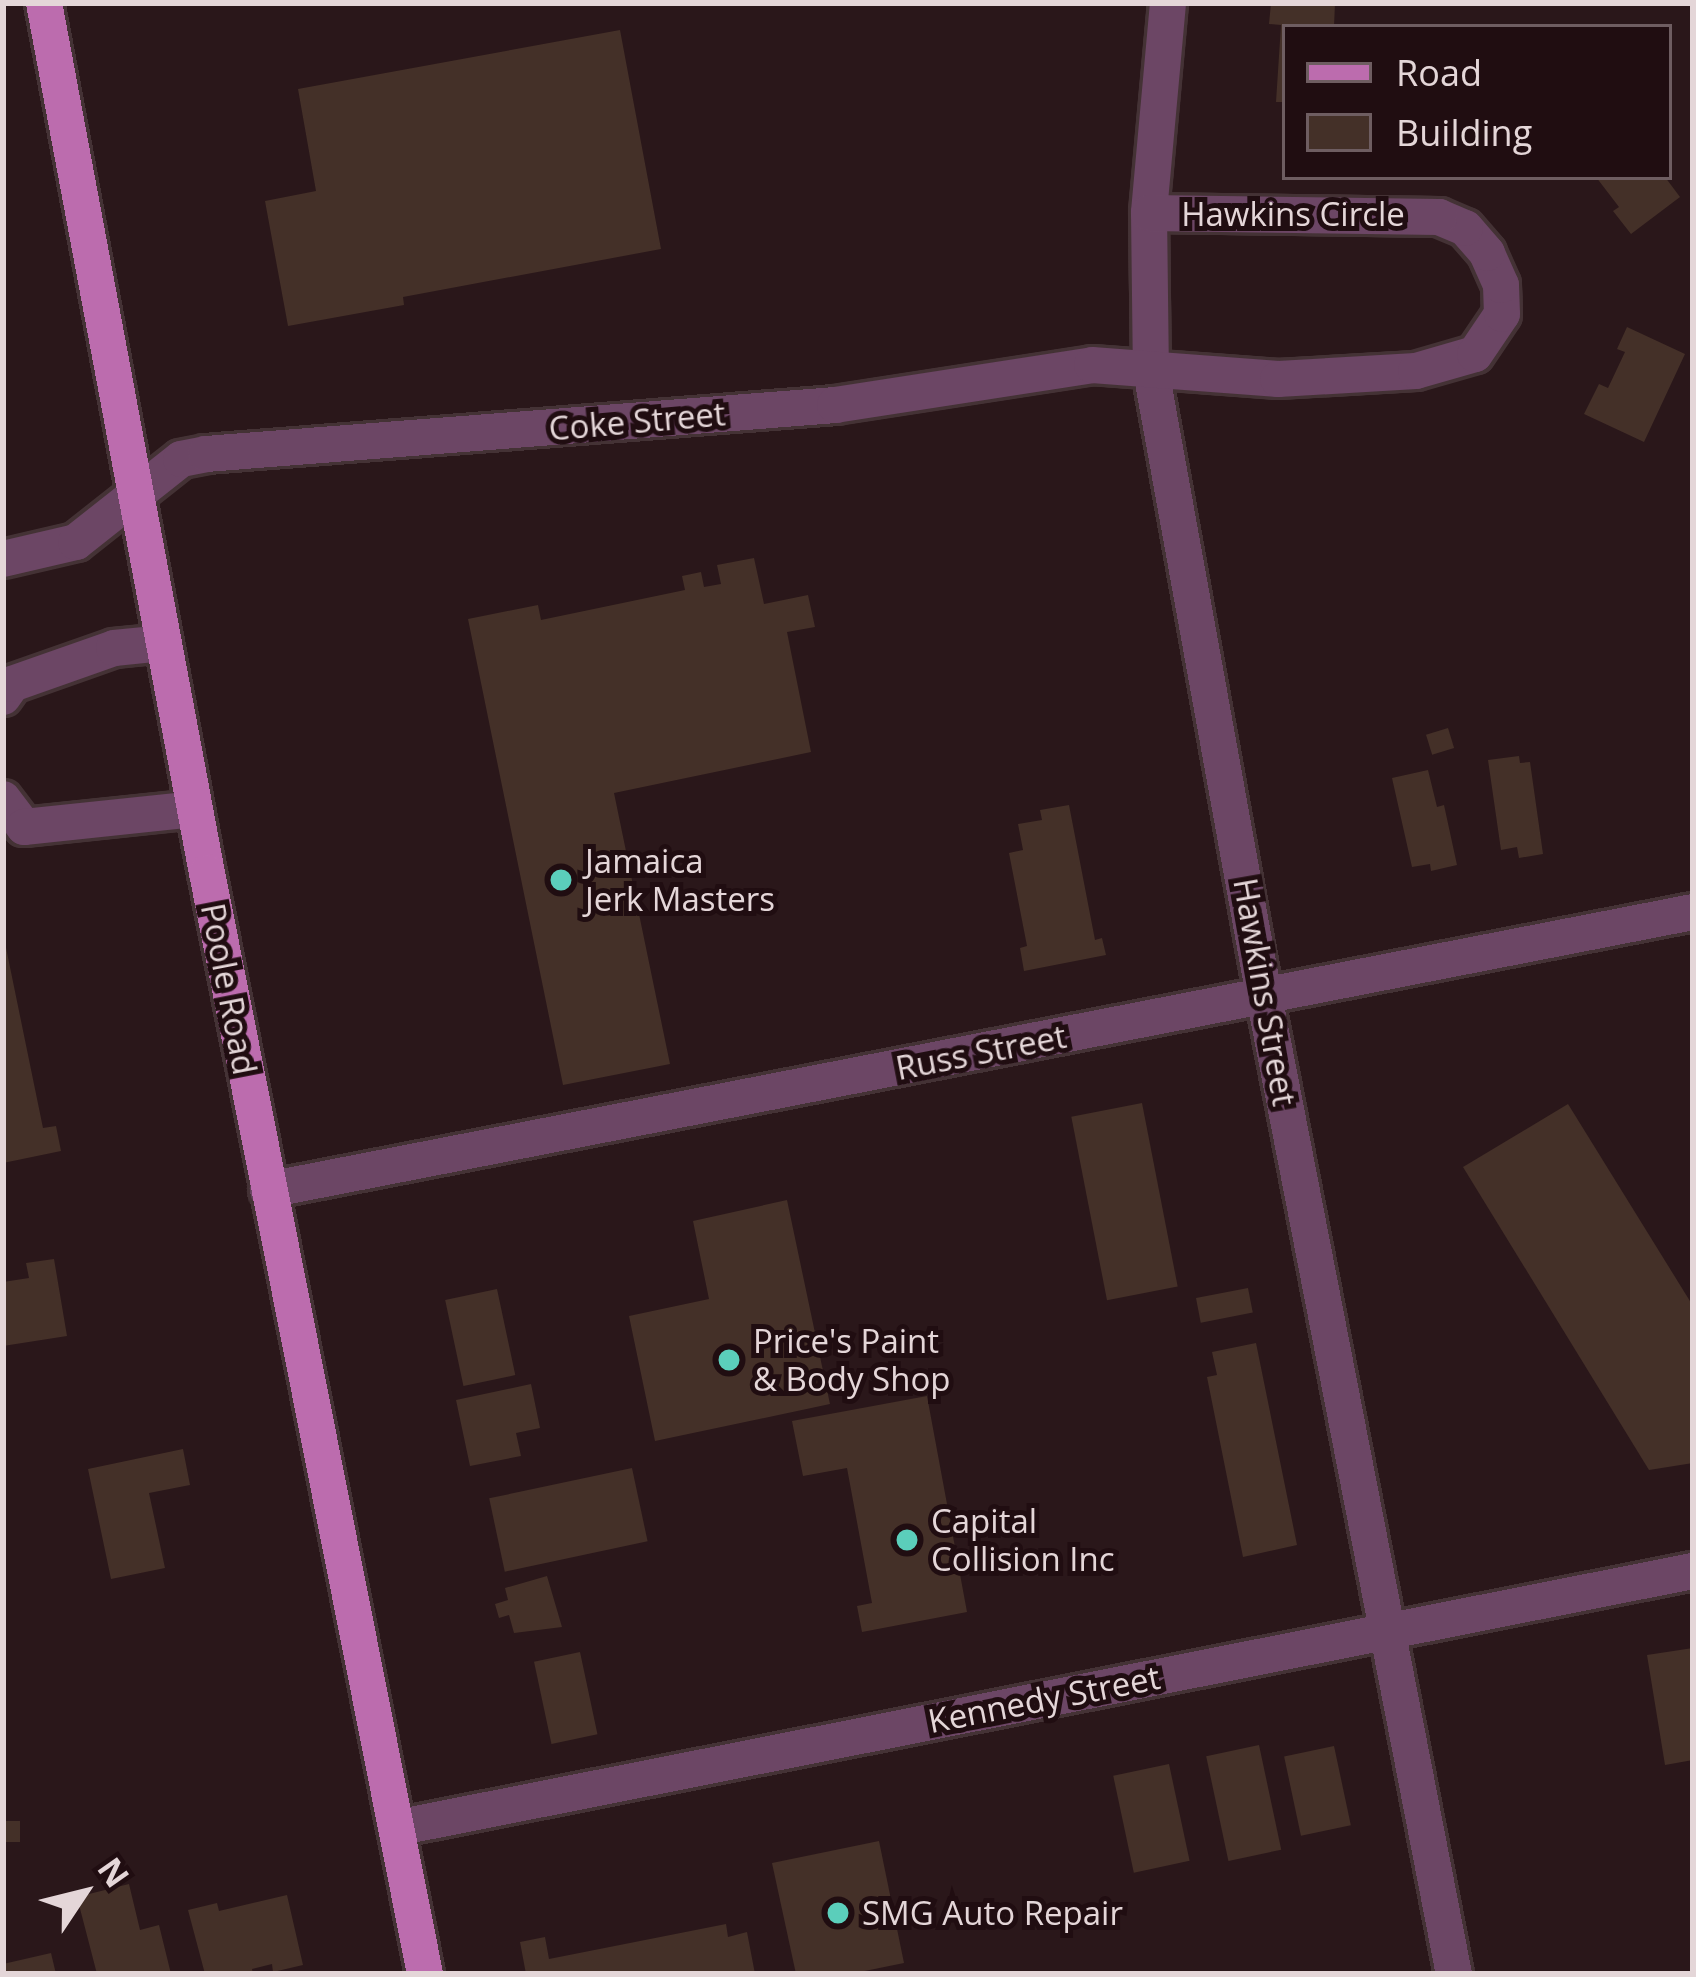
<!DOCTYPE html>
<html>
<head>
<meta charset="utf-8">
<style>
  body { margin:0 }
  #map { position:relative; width:1696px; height:1977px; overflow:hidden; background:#2a171a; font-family:"Open Sans",sans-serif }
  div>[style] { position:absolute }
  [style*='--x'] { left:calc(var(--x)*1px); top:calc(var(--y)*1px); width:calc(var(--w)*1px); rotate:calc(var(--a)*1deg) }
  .building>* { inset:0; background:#443028; transform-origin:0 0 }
  .roads { filter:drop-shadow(3px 0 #443235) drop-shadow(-3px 0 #443235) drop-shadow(0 3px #443235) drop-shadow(0 -3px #443235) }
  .minor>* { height:36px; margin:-18px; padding:0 18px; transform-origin:18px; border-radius:18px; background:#6c4665 }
  .major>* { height:36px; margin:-18px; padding:0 18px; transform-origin:18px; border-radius:18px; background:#bc6cae }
  .dots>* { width:33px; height:33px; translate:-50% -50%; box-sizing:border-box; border:6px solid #200d11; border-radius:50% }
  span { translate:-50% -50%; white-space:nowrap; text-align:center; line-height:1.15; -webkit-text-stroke:10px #200d11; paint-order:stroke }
  .street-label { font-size:33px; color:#e4d6d8 }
  .poi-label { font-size:33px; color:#e4d6d8 }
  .left { translate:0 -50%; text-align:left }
  .frame { position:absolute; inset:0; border:6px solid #e4d6d8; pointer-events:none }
  .legend { position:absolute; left:1282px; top:24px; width:390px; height:156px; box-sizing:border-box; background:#200d11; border:3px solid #6e5d61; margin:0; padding:15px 21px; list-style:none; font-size:36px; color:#e4d6d8 }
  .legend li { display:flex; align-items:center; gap:24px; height:60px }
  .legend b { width:60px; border:3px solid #6e5d61 }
  .north { position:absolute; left:24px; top:1833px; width:120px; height:120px; -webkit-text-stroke:9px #200d11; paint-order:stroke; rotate:55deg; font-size:33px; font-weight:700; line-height:48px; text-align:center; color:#e4d6d8 }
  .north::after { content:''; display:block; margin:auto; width:42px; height:54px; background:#e4d6d8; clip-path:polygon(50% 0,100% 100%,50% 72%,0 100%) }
</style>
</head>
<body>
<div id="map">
  <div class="building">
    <i style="clip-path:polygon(1271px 3px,1335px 3px,1334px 27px,1285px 27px,1285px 102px,1276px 102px,1281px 25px,1269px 24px)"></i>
    <i style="clip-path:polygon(620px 30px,661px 249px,403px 297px,404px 305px,288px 326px,265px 201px,316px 191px,298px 89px)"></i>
    <i style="clip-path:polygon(1596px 177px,1665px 177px,1680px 197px,1631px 234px,1613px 211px,1619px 207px)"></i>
    <i style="clip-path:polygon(1627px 327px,1685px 354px,1644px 442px,1584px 414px,1599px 384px,1608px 388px,1625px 352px,1617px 349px)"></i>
    <i style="clip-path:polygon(754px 558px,764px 604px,808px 595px,815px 627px,787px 632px,811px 752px,614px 793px,670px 1064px,563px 1085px,468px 619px,538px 605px,541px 620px,685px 590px,682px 576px,701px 572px,704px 587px,721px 584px,717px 565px)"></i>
    <i style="left:1448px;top:728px;width:21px;height:23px;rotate:73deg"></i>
    <i style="clip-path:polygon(1519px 756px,1520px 763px,1530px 762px,1543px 854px,1519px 858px,1517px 847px,1501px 850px,1488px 760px)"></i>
    <i style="clip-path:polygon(1428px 770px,1437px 807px,1444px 805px,1457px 865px,1431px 871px,1430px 864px,1412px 867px,1392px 778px)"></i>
    <i style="clip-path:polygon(1069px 805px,1095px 940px,1102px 938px,1106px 955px,1024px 971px,1020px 948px,1027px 946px,1009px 853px,1023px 850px,1018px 824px,1042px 820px,1040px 810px)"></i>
    <i style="clip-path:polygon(3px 933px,43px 1128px,56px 1126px,61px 1151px,3px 1163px)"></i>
    <i style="left:1142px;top:1103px;width:187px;height:72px;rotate:79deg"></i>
    <i style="clip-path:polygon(1568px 1104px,1693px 1306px,1693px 1463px,1649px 1470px,1463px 1167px)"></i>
    <i style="clip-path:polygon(787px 1200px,830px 1404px,655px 1441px,629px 1316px,709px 1299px,693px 1221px)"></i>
    <i style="clip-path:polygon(54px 1259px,67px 1336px,3px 1346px,3px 1282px,29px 1278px,26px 1263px)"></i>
    <i style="left:1248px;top:1288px;width:25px;height:53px;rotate:79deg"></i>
    <i style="left:497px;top:1289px;width:88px;height:53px;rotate:78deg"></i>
    <i style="clip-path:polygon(1256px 1343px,1297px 1545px,1243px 1557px,1207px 1377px,1217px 1375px,1212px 1352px)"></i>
    <i style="clip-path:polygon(531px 1384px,540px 1428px,516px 1433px,521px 1456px,470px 1466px,456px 1400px)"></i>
    <i style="clip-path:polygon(927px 1396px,967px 1612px,862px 1632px,857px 1606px,872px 1603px,847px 1468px,803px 1476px,792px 1421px)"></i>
    <i style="clip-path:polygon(183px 1449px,190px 1485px,149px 1493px,165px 1568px,111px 1579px,88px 1469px)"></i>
    <i style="left:632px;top:1468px;width:75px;height:146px;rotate:78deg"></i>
    <i style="clip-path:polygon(547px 1576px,562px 1627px,514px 1633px,509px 1615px,499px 1618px,495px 1604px,508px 1600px,505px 1588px)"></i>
    <i style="clip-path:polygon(1693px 1648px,1693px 1760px,1665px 1765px,1647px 1655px)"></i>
    <i style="left:580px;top:1652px;width:84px;height:47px;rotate:78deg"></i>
    <i style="left:1259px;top:1745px;width:107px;height:54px;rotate:78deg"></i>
    <i style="left:1334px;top:1746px;width:81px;height:51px;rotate:78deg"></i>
    <i style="left:1169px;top:1764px;width:99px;height:57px;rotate:78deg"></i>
    <i style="left:3px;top:1821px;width:17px;height:21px"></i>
    <i style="clip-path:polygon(879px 1841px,904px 1963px,850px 1974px,796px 1974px,772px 1863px)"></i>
    <i style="clip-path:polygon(129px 1884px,140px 1930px,159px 1925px,171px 1974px,97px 1974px,77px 1897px)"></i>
    <i style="clip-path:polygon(287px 1895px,303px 1965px,273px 1972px,272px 1964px,252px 1969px,253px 1974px,205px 1974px,188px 1910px,217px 1903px,219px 1911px)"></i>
    <i style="clip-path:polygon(726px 1924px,728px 1937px,747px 1932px,755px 1974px,526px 1974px,520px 1942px,545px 1937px,549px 1959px)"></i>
    <i style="clip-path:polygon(51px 1953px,56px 1974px,3px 1974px,3px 1964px)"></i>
  </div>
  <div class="roads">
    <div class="minor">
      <i style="--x:1168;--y:3;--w:211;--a:95.2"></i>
      <i style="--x:1149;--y:213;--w:158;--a:89.3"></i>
      <i style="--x:1151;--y:371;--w:635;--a:79.75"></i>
      <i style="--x:1264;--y:996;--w:996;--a:79.01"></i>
      <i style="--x:3;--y:559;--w:75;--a:-13.1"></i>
      <i style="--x:76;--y:542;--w:134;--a:-38.3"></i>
      <i style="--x:181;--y:459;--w:25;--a:-11"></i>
      <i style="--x:206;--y:454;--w:631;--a:-4.45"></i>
      <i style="--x:835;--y:405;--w:260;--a:-8.8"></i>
      <i style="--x:1092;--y:365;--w:187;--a:4.3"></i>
      <i style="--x:1278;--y:379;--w:138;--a:-3.3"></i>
      <i style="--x:1416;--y:371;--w:61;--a:-16.1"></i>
      <i style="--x:1475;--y:354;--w:48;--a:-56"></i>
      <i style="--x:1502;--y:314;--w:29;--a:-92"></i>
      <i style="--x:1501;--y:285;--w:35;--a:-114"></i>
      <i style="--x:1487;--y:253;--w:33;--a:-131"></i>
      <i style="--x:1465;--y:228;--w:28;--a:-157"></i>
      <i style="--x:1439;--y:217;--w:290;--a:-179.2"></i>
      <i style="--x:3;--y:697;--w:16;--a:-55"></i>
      <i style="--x:12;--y:684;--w:108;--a:-19.4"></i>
      <i style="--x:114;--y:648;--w:49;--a:-5.8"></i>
      <i style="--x:3;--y:799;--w:35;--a:53"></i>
      <i style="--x:24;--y:827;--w:171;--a:-6"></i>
      <i style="--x:268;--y:1190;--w:1452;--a:-11.04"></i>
      <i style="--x:396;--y:1828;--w:1322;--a:-11.21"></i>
    </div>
    <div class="major">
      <i style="--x:44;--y:3;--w:885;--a:79.39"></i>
      <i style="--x:207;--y:873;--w:1122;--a:78.8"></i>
    </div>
  </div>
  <div class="dots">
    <i style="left:561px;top:880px;background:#5bcebb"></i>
    <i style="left:729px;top:1360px;background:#5bcebb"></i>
    <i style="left:907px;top:1540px;background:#5bcebb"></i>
    <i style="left:838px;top:1913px;background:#5bcebb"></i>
  </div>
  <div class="street-label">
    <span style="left:1293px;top:214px">Hawkins Circle</span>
    <span style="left:637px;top:421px;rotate:-5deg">Coke Street</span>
    <span style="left:229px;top:989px;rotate:79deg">Poole Road</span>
    <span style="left:1265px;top:992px;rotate:80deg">Hawkins Street</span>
    <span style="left:981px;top:1052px;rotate:-11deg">Russ Street</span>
    <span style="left:1044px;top:1699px;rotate:-11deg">Kennedy Street</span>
  </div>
  <div class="poi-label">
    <span class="left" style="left:585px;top:880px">Jamaica<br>Jerk Masters</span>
    <span class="left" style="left:753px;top:1360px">Price's Paint<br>&amp; Body Shop</span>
    <span class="left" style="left:931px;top:1540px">Capital<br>Collision Inc</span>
    <span class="left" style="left:862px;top:1913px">SMG Auto Repair</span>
  </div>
  <div class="frame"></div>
  <ul class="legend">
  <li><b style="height:15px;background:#bc6cae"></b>Road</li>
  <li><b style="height:33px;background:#443028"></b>Building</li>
  </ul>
  <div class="north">N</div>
</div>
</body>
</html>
